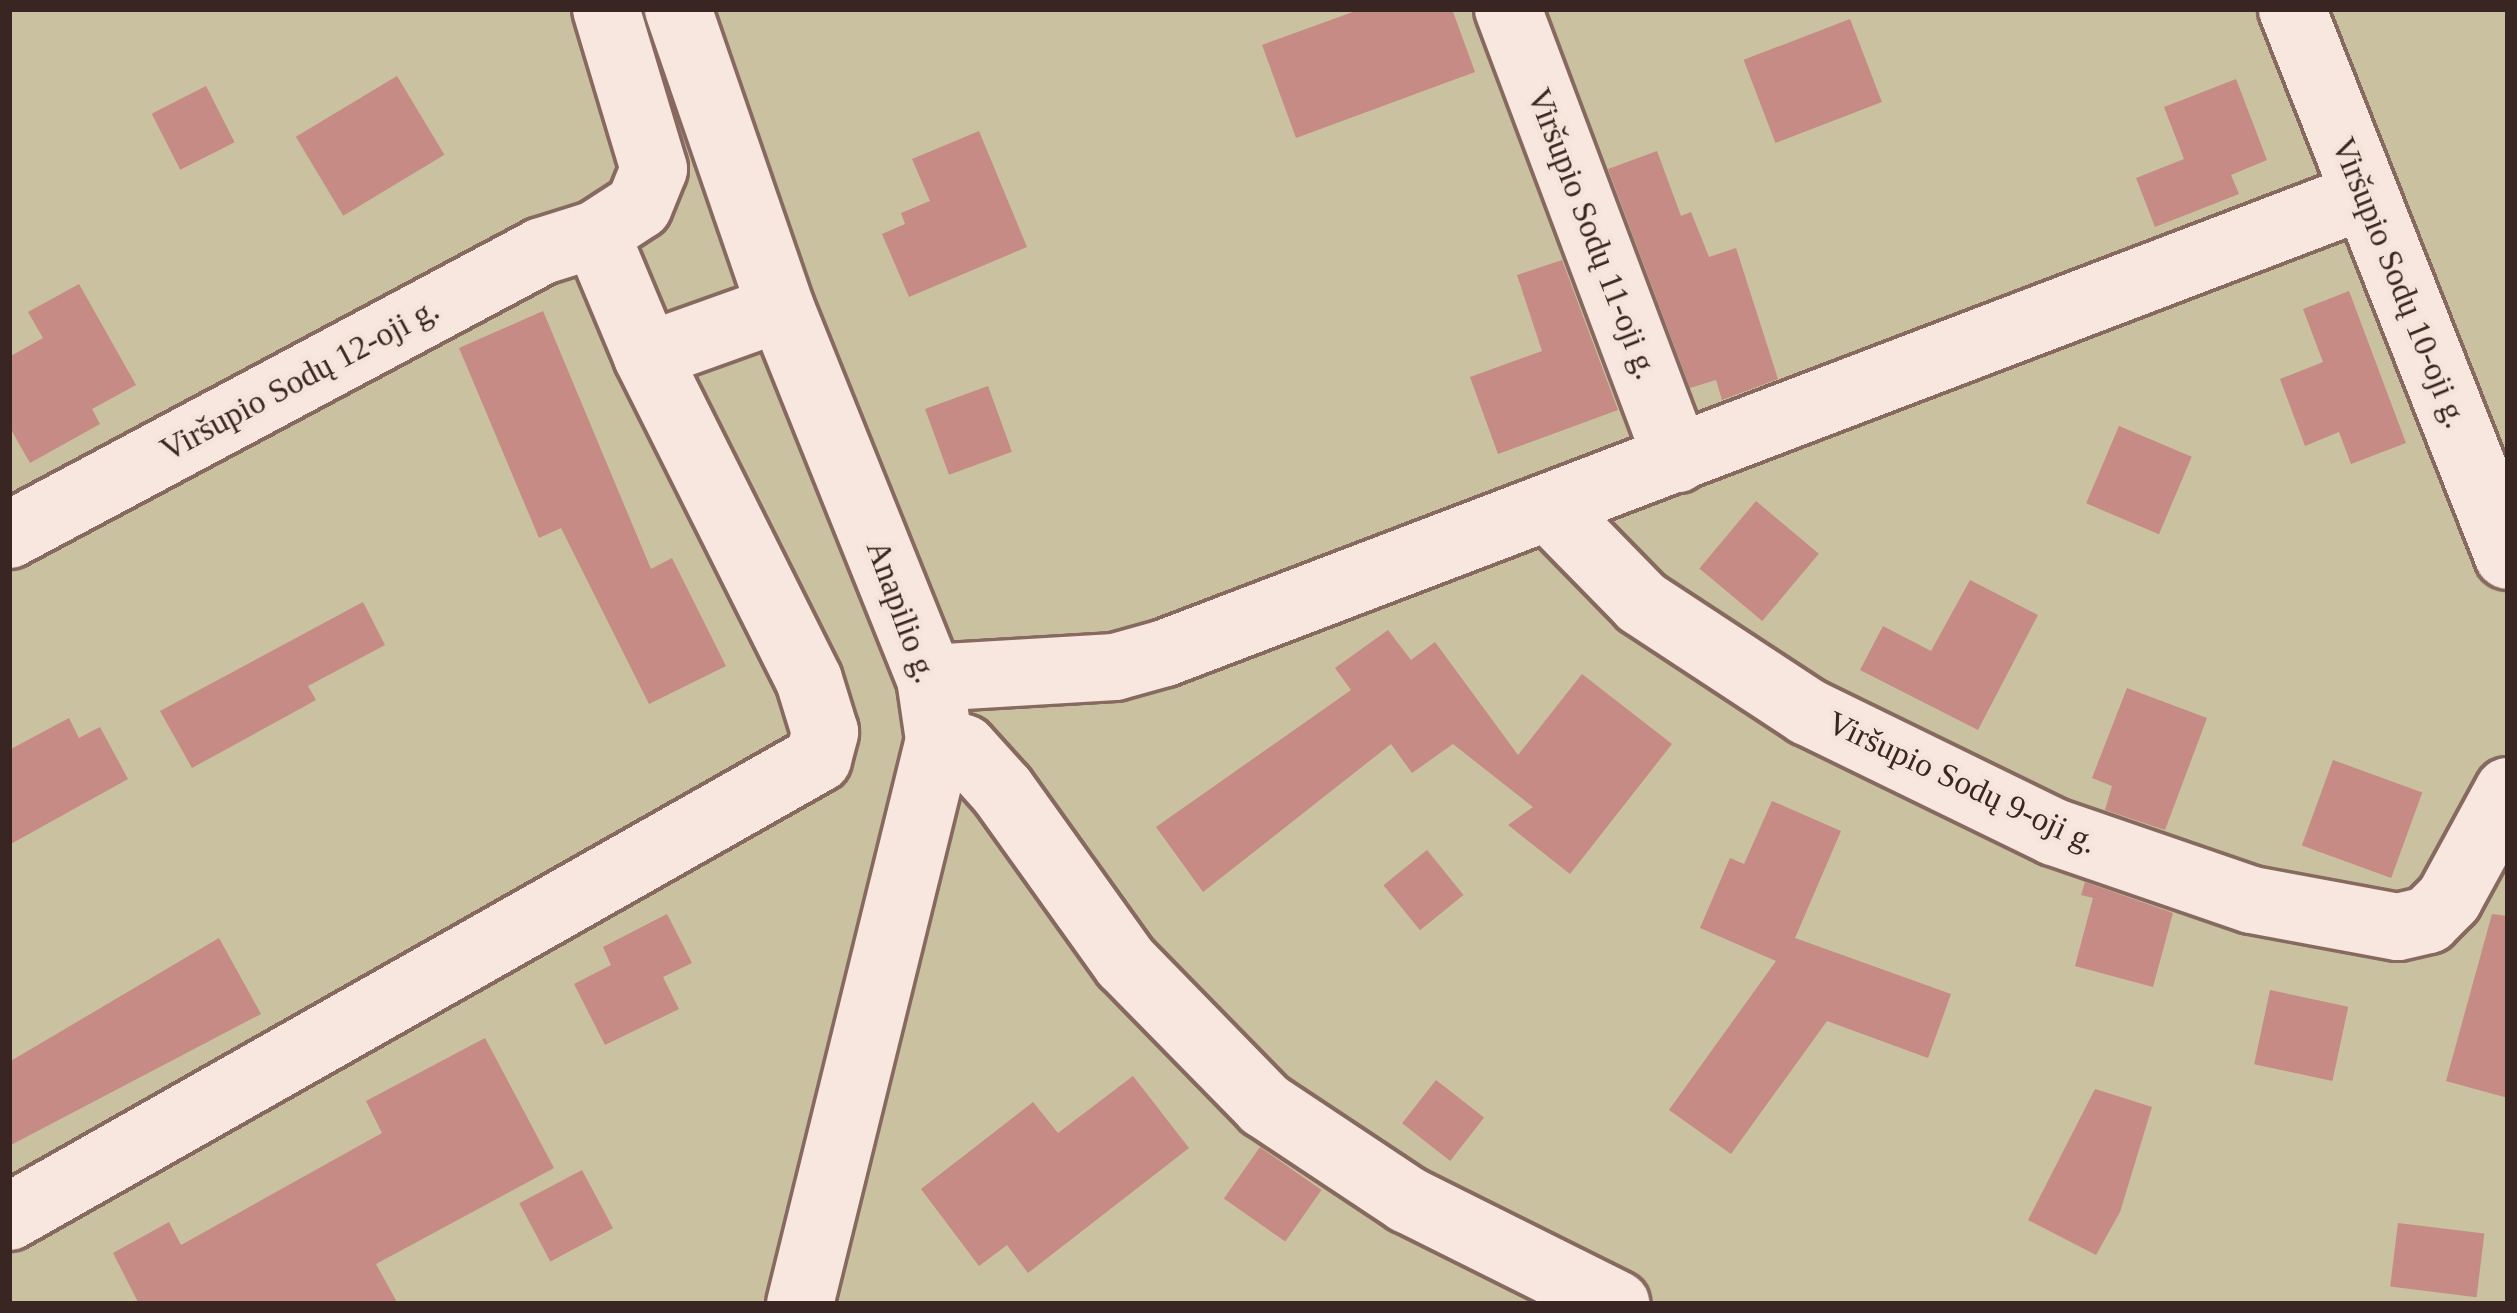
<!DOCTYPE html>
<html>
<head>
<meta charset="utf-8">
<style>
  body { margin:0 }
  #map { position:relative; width:2517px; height:1313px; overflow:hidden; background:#ecd8cb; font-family:"Times New Roman",serif }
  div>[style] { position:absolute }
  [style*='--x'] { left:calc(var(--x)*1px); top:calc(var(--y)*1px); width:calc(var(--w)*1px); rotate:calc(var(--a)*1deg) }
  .green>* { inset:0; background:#c9c19f; transform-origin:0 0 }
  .building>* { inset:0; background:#c68b84; transform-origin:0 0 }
  .roads { filter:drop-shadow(3px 0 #876960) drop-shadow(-3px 0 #876960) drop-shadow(0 3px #876960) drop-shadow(0 -3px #876960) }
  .minor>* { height:66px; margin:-33px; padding:0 33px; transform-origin:33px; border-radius:33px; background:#f7e7de }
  span { translate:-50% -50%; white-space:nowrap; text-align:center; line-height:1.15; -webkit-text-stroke:9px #f4e4da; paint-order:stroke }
  .street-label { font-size:33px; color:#392622 }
  .frame { position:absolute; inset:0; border:12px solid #392622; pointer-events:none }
</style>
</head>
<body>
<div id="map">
  <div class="green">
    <i style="left:9px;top:9px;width:2499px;height:1295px"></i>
  </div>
  <div class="building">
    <i style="clip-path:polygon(1361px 9px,1452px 9px,1475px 72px,1296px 138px,1262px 45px)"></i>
    <i style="left:1850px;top:19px;width:89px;height:114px;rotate:69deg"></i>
    <i style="left:397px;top:76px;width:92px;height:118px;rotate:59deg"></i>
    <i style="clip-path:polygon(2236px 79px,2267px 160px,2231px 175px,2239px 194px,2155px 227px,2136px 178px,2184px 159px,2164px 107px)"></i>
    <i style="left:206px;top:86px;width:63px;height:61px;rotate:63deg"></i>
    <i style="clip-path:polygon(979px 131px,1027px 247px,909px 297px,882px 234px,905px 224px,901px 213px,930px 201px,912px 159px)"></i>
    <i style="clip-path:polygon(1657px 151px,1681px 216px,1691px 212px,1709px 257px,1736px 248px,1778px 379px,1722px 400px,1716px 380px,1690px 388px,1608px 169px)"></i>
    <i style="clip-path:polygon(1562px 260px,1618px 410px,1498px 454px,1470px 377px,1542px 351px,1517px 275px)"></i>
    <i style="clip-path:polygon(79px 284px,136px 385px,92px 409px,100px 424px,30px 463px,9px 426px,9px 357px,43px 338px,28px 312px)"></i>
    <i style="clip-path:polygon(2349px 291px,2406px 443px,2351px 464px,2339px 432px,2305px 446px,2280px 379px,2323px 362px,2303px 309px)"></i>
    <i style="clip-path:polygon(543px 311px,651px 569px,672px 558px,726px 666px,649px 704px,561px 528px,539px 538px,459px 348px)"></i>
    <i style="left:988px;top:386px;width:70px;height:67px;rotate:70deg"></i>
    <i style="left:2119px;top:426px;width:79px;height:84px;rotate:23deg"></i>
    <i style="left:1756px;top:501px;width:82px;height:88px;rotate:40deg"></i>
    <i style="clip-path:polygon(1970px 580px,2038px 615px,1978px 730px,1860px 670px,1883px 626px,1931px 651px)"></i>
    <i style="clip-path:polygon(363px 602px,385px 645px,308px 686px,316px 700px,192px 768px,160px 711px)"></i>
    <i style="clip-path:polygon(1388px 630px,1411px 660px,1435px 642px,1518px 755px,1582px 674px,1672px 744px,1570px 874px,1508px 825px,1533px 807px,1453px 744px,1412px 773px,1391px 744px,1203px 892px,1156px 827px,1351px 690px,1335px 668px)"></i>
    <i style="clip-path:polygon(2127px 688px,2207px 718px,2165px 830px,2105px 810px,2112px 786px,2092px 778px)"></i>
    <i style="clip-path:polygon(69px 718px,79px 738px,100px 727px,128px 779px,9px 845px,9px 750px)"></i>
    <i style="left:2333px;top:760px;width:95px;height:91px;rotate:20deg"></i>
    <i style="clip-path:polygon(1772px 801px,1841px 831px,1795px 938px,1951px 994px,1928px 1058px,1827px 1021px,1731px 1154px,1669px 1110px,1776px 961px,1700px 928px,1730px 858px,1744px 864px)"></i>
    <i style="left:1427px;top:850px;width:58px;height:56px;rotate:51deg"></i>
    <i style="clip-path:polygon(2085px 882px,2173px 913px,2153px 987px,2075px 966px,2093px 898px,2081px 895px)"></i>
    <i style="clip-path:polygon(667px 914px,692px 963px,663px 977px,679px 1009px,605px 1045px,574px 984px,611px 965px,603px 947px)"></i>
    <i style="clip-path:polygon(2492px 914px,2508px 916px,2508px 1098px,2446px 1081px)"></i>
    <i style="clip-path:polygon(219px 938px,261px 1014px,9px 1146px,9px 1062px)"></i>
    <i style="left:2270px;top:990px;width:80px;height:76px;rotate:12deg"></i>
    <i style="clip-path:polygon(485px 1038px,554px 1168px,376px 1264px,398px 1304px,139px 1304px,113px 1253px,169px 1222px,181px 1245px,382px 1133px,366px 1101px)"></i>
    <i style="clip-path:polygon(1133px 1076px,1189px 1148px,1028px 1273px,1007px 1245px,979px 1266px,921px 1189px,1033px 1102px,1058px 1133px)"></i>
    <i style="left:1436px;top:1080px;width:61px;height:55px;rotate:38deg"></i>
    <i style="clip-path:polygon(2095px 1089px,2152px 1107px,2120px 1212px,2096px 1255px,2028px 1220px)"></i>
    <i style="left:1260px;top:1147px;width:75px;height:63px;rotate:35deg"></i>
    <i style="left:582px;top:1170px;width:66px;height:71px;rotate:62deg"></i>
    <i style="left:2398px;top:1223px;width:87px;height:64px;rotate:7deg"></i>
  </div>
  <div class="roads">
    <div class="minor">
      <i style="--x:678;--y:9;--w:316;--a:71"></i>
      <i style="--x:781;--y:308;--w:399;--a:68.1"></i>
      <i style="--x:930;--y:678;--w:63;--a:81.7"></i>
      <i style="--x:939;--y:740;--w:581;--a:103.84"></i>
      <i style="--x:1508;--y:9;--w:481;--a:69.4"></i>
      <i style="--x:2292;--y:9;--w:588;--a:68.45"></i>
      <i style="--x:647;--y:356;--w:142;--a:-19.7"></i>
      <i style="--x:1549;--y:508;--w:133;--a:45.6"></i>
      <i style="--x:1642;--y:603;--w:199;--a:33.3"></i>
      <i style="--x:1808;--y:712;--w:274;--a:26"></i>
      <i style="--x:2054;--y:832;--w:209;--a:19"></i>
      <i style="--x:2252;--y:900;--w:148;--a:10.5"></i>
      <i style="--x:2398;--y:927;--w:31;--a:-13"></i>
      <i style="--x:2428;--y:920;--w:30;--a:-45"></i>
      <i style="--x:2449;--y:899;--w:123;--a:-61.4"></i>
      <i style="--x:9;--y:535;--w:604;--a:-28.05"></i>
      <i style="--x:542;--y:251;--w:57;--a:-17.5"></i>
      <i style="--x:930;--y:678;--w:185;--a:-3.4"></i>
      <i style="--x:1115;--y:667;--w:52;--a:-15.6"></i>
      <i style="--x:1165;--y:653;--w:1282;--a:-20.88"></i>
      <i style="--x:939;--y:740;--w:26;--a:18"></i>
      <i style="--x:964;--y:748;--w:57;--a:47.9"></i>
      <i style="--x:1002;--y:790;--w:213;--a:54.4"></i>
      <i style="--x:1126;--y:963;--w:199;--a:45.6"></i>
      <i style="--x:1265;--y:1105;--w:172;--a:33.6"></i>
      <i style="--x:1408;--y:1200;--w:233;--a:26.5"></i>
      <i style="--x:9;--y:1217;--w:930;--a:-29.52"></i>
      <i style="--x:818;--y:759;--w:28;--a:-75"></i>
      <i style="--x:825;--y:732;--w:54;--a:-107.1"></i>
      <i style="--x:809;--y:680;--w:362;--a:-116.6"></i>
      <i style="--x:647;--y:356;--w:132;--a:-112.7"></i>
      <i style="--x:596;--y:234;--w:51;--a:-33.1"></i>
      <i style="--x:639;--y:206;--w:40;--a:-68"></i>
      <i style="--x:654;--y:169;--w:167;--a:-106.7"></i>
    </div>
  </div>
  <div class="street-label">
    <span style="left:1592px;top:234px;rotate:69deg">Viršupio Sodų 11-oji g.</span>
    <span style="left:2399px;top:283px;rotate:68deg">Viršupio Sodų 10-oji g.</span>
    <span style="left:300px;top:380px;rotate:-28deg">Viršupio Sodų 12-oji g.</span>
    <span style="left:901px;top:612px;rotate:70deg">Anapilio g.</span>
    <span style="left:1962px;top:783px;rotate:25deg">Viršupio Sodų 9-oji g.</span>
  </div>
  <div class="frame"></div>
</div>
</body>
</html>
